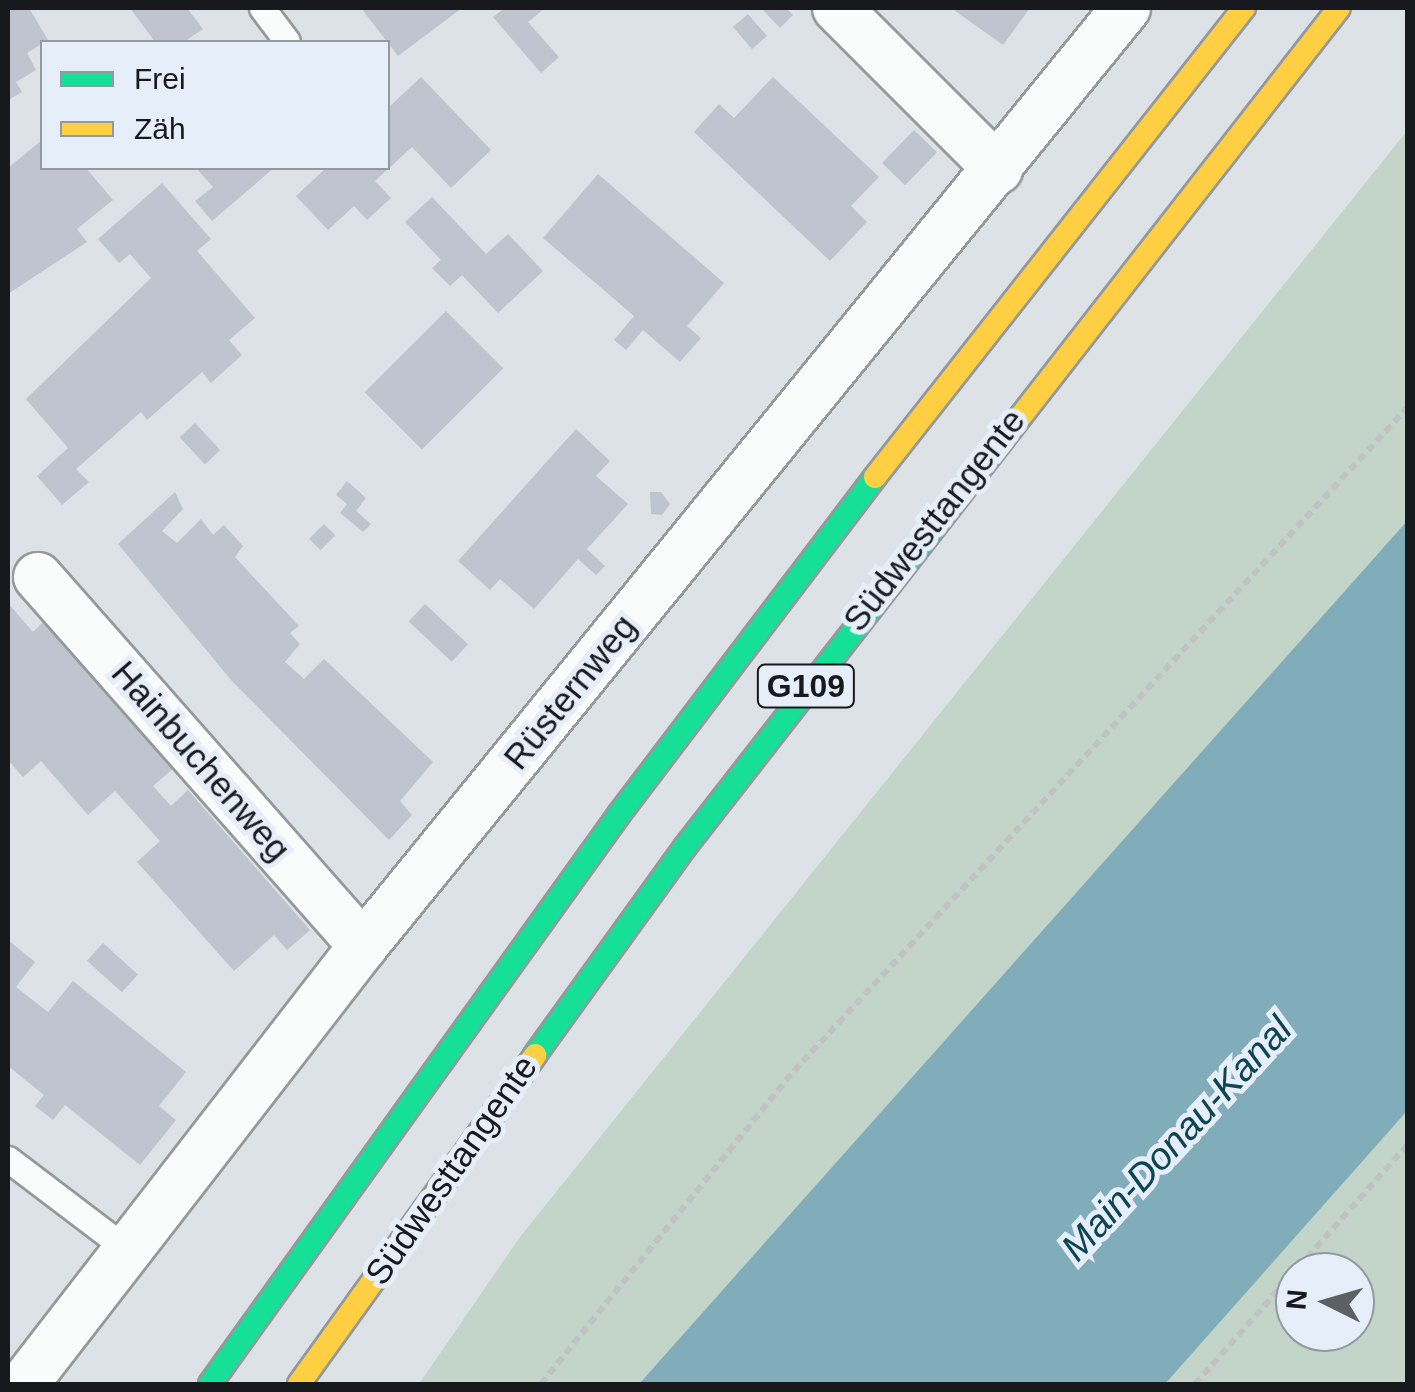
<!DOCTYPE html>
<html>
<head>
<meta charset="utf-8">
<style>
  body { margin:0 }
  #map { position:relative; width:1415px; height:1392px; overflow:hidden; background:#dde2e7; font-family:Helvetica,sans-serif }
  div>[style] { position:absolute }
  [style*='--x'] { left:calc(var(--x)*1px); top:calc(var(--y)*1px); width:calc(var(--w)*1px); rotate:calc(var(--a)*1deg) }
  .green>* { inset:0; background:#c2d5c8 }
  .water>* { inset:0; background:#81acba }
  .building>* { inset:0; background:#bec5cf; transform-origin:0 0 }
  .path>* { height:6px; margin-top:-3px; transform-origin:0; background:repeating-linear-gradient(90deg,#c1c2c5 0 8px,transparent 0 13px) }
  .roads { filter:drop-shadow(2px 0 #95989c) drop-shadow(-2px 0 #95989c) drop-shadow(0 2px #95989c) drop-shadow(0 -2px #95989c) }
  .lane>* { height:25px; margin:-12.5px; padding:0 12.5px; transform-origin:12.5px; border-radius:12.5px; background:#fafbfb }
  .street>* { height:48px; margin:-24px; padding:0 24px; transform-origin:24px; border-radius:24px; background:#fafbfb }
  .fast>* { height:22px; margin:-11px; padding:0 11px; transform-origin:11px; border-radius:11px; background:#16e098 }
  .slow>* { height:22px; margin:-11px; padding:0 11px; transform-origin:11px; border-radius:11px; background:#ffcf43 }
  span { translate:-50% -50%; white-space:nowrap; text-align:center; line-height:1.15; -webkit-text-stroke:10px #e6eef9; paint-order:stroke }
  .shield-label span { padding:2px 8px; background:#e6eef9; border:2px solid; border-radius:8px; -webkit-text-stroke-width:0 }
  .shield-label { font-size:32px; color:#17191d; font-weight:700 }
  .street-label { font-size:35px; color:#17191d }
  .water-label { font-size:38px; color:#0e4552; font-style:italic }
  .frame { position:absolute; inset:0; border:10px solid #17191d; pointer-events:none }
  .legend { position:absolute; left:40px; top:40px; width:350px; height:130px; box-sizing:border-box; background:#e6eef9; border:2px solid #9399a1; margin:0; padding:12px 18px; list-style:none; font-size:30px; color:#17191d }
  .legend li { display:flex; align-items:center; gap:20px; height:50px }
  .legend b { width:50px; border:2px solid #9399a1 }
  .north { position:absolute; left:1275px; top:1252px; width:100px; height:100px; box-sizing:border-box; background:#e6eef9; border:2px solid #9399a1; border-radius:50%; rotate:275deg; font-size:28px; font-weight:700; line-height:40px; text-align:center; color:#17191d }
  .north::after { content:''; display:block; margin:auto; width:35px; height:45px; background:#5c5f64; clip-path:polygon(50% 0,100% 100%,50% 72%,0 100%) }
</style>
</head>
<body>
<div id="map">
  <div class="green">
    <i style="clip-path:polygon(1407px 131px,1407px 521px,639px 1384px,419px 1384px,520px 1237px)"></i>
    <i style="clip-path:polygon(evenodd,1407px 1111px,1407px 1384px,1165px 1384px,1331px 1196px,1407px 1111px,1295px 1272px,1355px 1272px,1355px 1332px,1295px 1332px,1295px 1272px)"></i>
  </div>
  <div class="water">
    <i style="clip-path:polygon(1407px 521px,1407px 1111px,1165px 1384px,639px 1384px)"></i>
  </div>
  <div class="building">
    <i style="clip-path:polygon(8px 8px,29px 8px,48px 40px,27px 53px,36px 70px,16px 82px,22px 92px,8px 100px)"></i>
    <i style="clip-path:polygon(130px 8px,187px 8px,203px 29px,184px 42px,155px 42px)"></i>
    <i style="clip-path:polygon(361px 8px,462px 8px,398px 56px)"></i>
    <i style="clip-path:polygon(505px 8px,545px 8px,528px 22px,559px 57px,541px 73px,493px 17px)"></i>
    <i style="clip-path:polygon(761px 8px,786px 8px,793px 15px,780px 28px)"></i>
    <i style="clip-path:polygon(951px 8px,1030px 8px,1003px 45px)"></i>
    <i style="left:748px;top:14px;width:29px;height:20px;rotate:49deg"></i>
    <i style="clip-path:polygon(421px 77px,491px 150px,451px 188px,412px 147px,375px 181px,391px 198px,367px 220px,354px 206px,328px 230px,296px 196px,326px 168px,388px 168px,388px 108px)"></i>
    <i style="clip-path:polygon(773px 77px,879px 177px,851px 206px,867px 222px,830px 261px,694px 132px,719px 104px,734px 118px)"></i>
    <i style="left:914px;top:130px;width:32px;height:46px;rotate:44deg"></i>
    <i style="clip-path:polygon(42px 140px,42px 168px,86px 168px,113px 200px,77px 229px,87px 242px,8px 294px,8px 168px)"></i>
    <i style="clip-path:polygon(196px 168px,274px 168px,212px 221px,195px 201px,213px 187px)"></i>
    <i style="clip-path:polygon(598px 174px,724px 283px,687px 326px,701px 338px,680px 362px,643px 330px,626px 350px,614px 340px,634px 316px,543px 238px)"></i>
    <i style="clip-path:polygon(162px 183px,211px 239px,197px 251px,255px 318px,229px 340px,242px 355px,211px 383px,202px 372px,147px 420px,141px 412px,76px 469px,89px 482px,62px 505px,37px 476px,68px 448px,26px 399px,151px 278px,130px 254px,119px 263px,98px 239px)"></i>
    <i style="clip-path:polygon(432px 197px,486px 254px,508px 234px,543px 271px,498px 313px,462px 275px,450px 286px,432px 268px,441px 260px,405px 222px)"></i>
    <i style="left:446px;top:311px;width:81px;height:115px;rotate:45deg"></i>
    <i style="left:195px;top:423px;width:37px;height:21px;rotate:47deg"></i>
    <i style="clip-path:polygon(576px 429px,610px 461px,596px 476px,628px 504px,587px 549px,605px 566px,596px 575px,578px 559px,534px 609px,500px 579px,490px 590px,458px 561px)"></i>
    <i style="clip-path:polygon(347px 481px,366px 498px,356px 511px,371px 524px,363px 532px,340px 513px,347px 504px,336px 495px)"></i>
    <i style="clip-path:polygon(175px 492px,183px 509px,162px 531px,177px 543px,201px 519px,213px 535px,224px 525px,243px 546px,235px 557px,299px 626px,290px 633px,300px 644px,285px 662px,304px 679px,324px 659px,433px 762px,400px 801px,412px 815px,389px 840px,232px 681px,118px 544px)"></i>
    <i style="clip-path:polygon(650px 492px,661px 492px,670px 504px,662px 515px,651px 514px)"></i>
    <i style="left:324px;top:524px;width:16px;height:21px;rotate:45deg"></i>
    <i style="clip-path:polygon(8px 603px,33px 632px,44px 621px,174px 768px,153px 786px,171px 806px,188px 790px,310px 930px,287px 950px,274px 935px,234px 971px,137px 862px,160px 841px,115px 791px,88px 815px,41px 761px,23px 777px,8px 760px)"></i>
    <i style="left:425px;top:604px;width:59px;height:24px;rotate:43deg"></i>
    <i style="clip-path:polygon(8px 940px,35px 962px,16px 987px,48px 1012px,73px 981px,186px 1072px,159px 1106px,176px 1120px,140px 1165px,65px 1105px,53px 1120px,35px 1106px,44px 1095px,8px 1066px)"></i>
    <i style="left:103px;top:943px;width:47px;height:24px;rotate:42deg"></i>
  </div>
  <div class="path">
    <i style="--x:541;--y:1384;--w:402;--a:-51.1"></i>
    <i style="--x:794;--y:1071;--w:904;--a:-47.24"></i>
    <i style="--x:1195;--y:1384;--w:321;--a:-48.4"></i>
  </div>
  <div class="roads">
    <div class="lane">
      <i style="--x:262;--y:8;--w:41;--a:52.9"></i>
      <i style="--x:8;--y:1159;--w:151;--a:37.2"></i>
    </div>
    <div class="street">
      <i style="--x:837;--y:8;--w:228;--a:45"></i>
      <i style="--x:38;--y:577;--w:492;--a:48.6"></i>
      <i style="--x:24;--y:1384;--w:554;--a:-52.26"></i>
      <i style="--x:363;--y:946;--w:1209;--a:-50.87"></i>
    </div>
    <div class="fast">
      <i style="--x:535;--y:1055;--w:256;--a:-54.2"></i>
      <i style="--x:685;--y:847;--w:546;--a:-52.06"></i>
      <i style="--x:210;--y:1384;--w:703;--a:-54.32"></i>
      <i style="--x:620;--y:813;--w:422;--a:-52.8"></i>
    </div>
    <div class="slow">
      <i style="--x:1021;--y:416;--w:517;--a:-52.07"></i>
      <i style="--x:875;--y:477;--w:597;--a:-51.81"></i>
      <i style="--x:299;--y:1384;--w:405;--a:-54.3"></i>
    </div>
  </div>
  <div class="shield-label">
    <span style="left:806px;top:686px">G109</span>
  </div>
  <div class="street-label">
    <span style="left:934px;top:520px;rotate:-52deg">Südwesttangente</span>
    <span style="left:570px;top:692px;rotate:-51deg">Rüsternweg</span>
    <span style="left:201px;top:761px;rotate:49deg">Hainbuchenweg</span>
    <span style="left:451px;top:1170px;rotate:-55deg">Südwesttangente</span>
  </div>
  <div class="water-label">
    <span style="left:1177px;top:1139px;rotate:-47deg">Main-Donau-Kanal</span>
  </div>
  <div class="frame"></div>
  <ul class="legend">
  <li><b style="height:12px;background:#16e098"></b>Frei</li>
  <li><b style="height:12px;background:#ffcf43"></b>Zäh</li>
  </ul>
  <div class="north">N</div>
</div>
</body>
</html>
